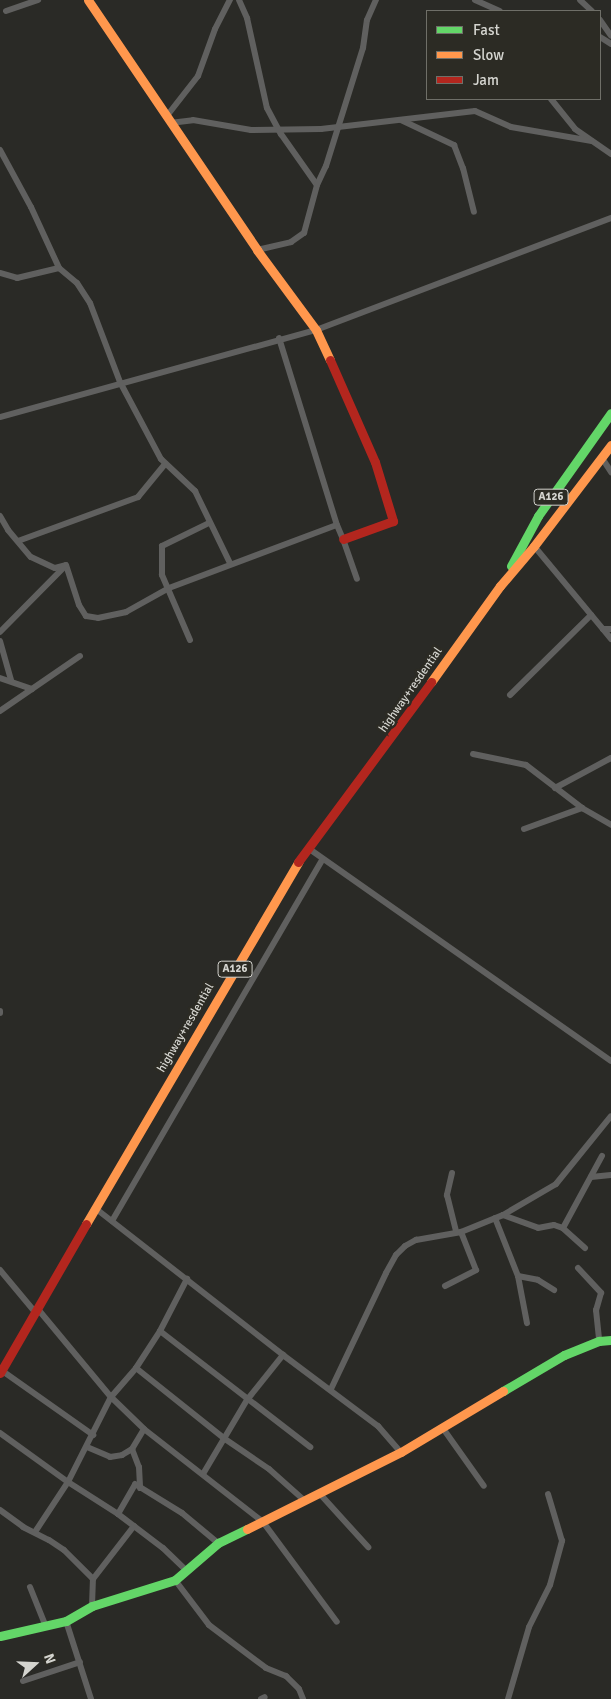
<!DOCTYPE html>
<html>
<head>
<meta charset="utf-8">
<style>
  body { margin:0 }
  #map { position:relative; width:611px; height:1699px; overflow:hidden; background:#2a2a26; font-family:Signika,sans-serif }
  div>[style] { position:absolute }
  [style*='--x'] { left:calc(var(--x)*1px); top:calc(var(--y)*1px); width:calc(var(--w)*1px); rotate:calc(var(--a)*1deg) }
  .street>* { height:6px; margin:-3px; padding:0 3px; transform-origin:3px; border-radius:3px; background:#60605f }
  .fast>* { height:9px; margin:-4.5px; padding:0 4.5px; transform-origin:4.5px; border-radius:4.5px; background:#63d668 }
  .slow>* { height:9px; margin:-4.5px; padding:0 4.5px; transform-origin:4.5px; border-radius:4.5px; background:#ff974d }
  .jam>* { height:9px; margin:-4.5px; padding:0 4.5px; transform-origin:4.5px; border-radius:4.5px; background:#b3261e }
  span { translate:-50% -50%; white-space:nowrap; text-align:center; line-height:1.15; -webkit-text-stroke:5px #2c2b24; paint-order:stroke }
  .shield-label span { padding:1px 4px; background:#2c2b24; border:1px solid; border-radius:4px; -webkit-text-stroke-width:0 }
  .shield-label { font-size:11px; color:#d4d4cf; font-weight:700 }
  .street-label { font-size:12px; color:#d4d4cf }
  .legend { position:absolute; left:426px; top:10px; width:175px; height:90px; box-sizing:border-box; background:#2c2b24; border:1px solid #6f6f68; margin:0; padding:6px 9px; list-style:none; font-size:15px; color:#d4d4cf }
  .legend li { display:flex; align-items:center; gap:10px; height:25px }
  .legend b { width:25px; border:1px solid #6f6f68 }
  .north { position:absolute; left:10px; top:1639px; width:50px; height:50px; -webkit-text-stroke:4px #2c2b24; paint-order:stroke; rotate:70deg; font-size:14px; font-weight:700; line-height:20px; text-align:center; color:#d4d4cf }
  .north::after { content:''; display:block; margin:auto; width:18px; height:22px; background:#d4d4cf; clip-path:polygon(50% 0,100% 100%,50% 72%,0 100%) }
</style>
</head>
<body>
<div id="map">
  <div class="street">
    <i style="--x:239;--y:0;--w:20;--a:66"></i>
    <i style="--x:247;--y:18;--w:92;--a:77.5"></i>
    <i style="--x:267;--y:108;--w:30;--a:62"></i>
    <i style="--x:281;--y:134;--w:62;--a:54.8"></i>
    <i style="--x:475;--y:0;--w:27;--a:24"></i>
    <i style="--x:580;--y:0;--w:16;--a:43"></i>
    <i style="--x:6;--y:11;--w:34;--a:-19"></i>
    <i style="--x:600;--y:20;--w:19;--a:55"></i>
    <i style="--x:600;--y:37;--w:13;--a:32"></i>
    <i style="--x:551;--y:99;--w:38;--a:51"></i>
    <i style="--x:575;--y:129;--w:44;--a:34.8"></i>
    <i style="--x:166;--y:117;--w:52;--a:-52"></i>
    <i style="--x:198;--y:76;--w:50;--a:-70.1"></i>
    <i style="--x:215;--y:29;--w:33;--a:-63"></i>
    <i style="--x:401;--y:120;--w:59;--a:25.3"></i>
    <i style="--x:454;--y:145;--w:25;--a:69"></i>
    <i style="--x:463;--y:168;--w:45;--a:76"></i>
    <i style="--x:170;--y:123;--w:23;--a:-7"></i>
    <i style="--x:193;--y:120;--w:59;--a:9.8"></i>
    <i style="--x:251;--y:130;--w:70;--a:-0.8"></i>
    <i style="--x:321;--y:129;--w:155;--a:-6.7"></i>
    <i style="--x:475;--y:111;--w:39;--a:24"></i>
    <i style="--x:511;--y:127;--w:82;--a:9.8"></i>
    <i style="--x:0;--y:150;--w:65;--a:61.5"></i>
    <i style="--x:31;--y:207;--w:67;--a:65.3"></i>
    <i style="--x:59;--y:268;--w:23;--a:40"></i>
    <i style="--x:77;--y:283;--w:24;--a:57"></i>
    <i style="--x:90;--y:303;--w:85;--a:69.2"></i>
    <i style="--x:120;--y:382;--w:87;--a:62"></i>
    <i style="--x:161;--y:459;--w:47;--a:43.3"></i>
    <i style="--x:195;--y:491;--w:80;--a:64.1"></i>
    <i style="--x:257;--y:250;--w:35;--a:-13"></i>
    <i style="--x:291;--y:242;--w:16;--a:-35"></i>
    <i style="--x:304;--y:233;--w:50;--a:-74.8"></i>
    <i style="--x:317;--y:185;--w:21;--a:-65"></i>
    <i style="--x:326;--y:166;--w:124;--a:-72.6"></i>
    <i style="--x:363;--y:48;--w:28;--a:-82"></i>
    <i style="--x:367;--y:20;--w:22;--a:-66"></i>
    <i style="--x:0;--y:273;--w:18;--a:16"></i>
    <i style="--x:17;--y:278;--w:43;--a:-13.4"></i>
    <i style="--x:279;--y:338;--w:196;--a:72.8"></i>
    <i style="--x:337;--y:525;--w:15;--a:67"></i>
    <i style="--x:343;--y:539;--w:42;--a:70.7"></i>
    <i style="--x:0;--y:417;--w:328;--a:-15.4"></i>
    <i style="--x:316;--y:330;--w:316;--a:-20.8"></i>
    <i style="--x:602;--y:458;--w:17;--a:57"></i>
    <i style="--x:0;--y:516;--w:16;--a:60"></i>
    <i style="--x:8;--y:530;--w:35;--a:50"></i>
    <i style="--x:31;--y:557;--w:26;--a:25"></i>
    <i style="--x:55;--y:568;--w:11;--a:-15"></i>
    <i style="--x:66;--y:565;--w:42;--a:72"></i>
    <i style="--x:79;--y:605;--w:13;--a:58"></i>
    <i style="--x:86;--y:616;--w:12;--a:9"></i>
    <i style="--x:98;--y:618;--w:29;--a:-12"></i>
    <i style="--x:126;--y:612;--w:49;--a:-29.2"></i>
    <i style="--x:169;--y:588;--w:179;--a:-20.6"></i>
    <i style="--x:18;--y:541;--w:128;--a:-20.1"></i>
    <i style="--x:138;--y:497;--w:43;--a:-50.7"></i>
    <i style="--x:534;--y:546;--w:108;--a:50.3"></i>
    <i style="--x:603;--y:629;--w:8;--a:0"></i>
    <i style="--x:603;--y:629;--w:13;--a:51"></i>
    <i style="--x:0;--y:632;--w:93;--a:-45.4"></i>
    <i style="--x:190;--y:640;--w:71;--a:-113.3"></i>
    <i style="--x:162;--y:575;--w:29;--a:-90"></i>
    <i style="--x:162;--y:546;--w:52;--a:-26.1"></i>
    <i style="--x:0;--y:641;--w:41;--a:74.2"></i>
    <i style="--x:0;--y:678;--w:34;--a:19"></i>
    <i style="--x:510;--y:695;--w:114;--a:-44.6"></i>
    <i style="--x:0;--y:711;--w:97;--a:-34.5"></i>
    <i style="--x:473;--y:754;--w:54;--a:11.7"></i>
    <i style="--x:526;--y:765;--w:71;--a:37.5"></i>
    <i style="--x:582;--y:808;--w:34;--a:30"></i>
    <i style="--x:555;--y:788;--w:64;--a:-28.2"></i>
    <i style="--x:524;--y:829;--w:62;--a:-19.9"></i>
    <i style="--x:308;--y:848;--w:370;--a:35.1"></i>
    <i style="--x:0;--y:1011;--w:2;--a:90"></i>
    <i style="--x:452;--y:1173;--w:23;--a:103"></i>
    <i style="--x:447;--y:1195;--w:38;--a:76"></i>
    <i style="--x:591;--y:1177;--w:20;--a:-6"></i>
    <i style="--x:95;--y:1208;--w:239;--a:38"></i>
    <i style="--x:283;--y:1355;--w:119;--a:36.8"></i>
    <i style="--x:378;--y:1426;--w:35;--a:49"></i>
    <i style="--x:503;--y:1215;--w:37;--a:20"></i>
    <i style="--x:538;--y:1228;--w:16;--a:-11"></i>
    <i style="--x:554;--y:1225;--w:9;--a:18"></i>
    <i style="--x:495;--y:1218;--w:62;--a:68.4"></i>
    <i style="--x:518;--y:1276;--w:48;--a:79.2"></i>
    <i style="--x:112;--y:1221;--w:419;--a:-59.8"></i>
    <i style="--x:585;--y:1248;--w:30;--a:-138"></i>
    <i style="--x:563;--y:1228;--w:82;--a:-61.6"></i>
    <i style="--x:578;--y:1268;--w:34;--a:47"></i>
    <i style="--x:601;--y:1293;--w:18;--a:106"></i>
    <i style="--x:596;--y:1310;--w:31;--a:84"></i>
    <i style="--x:0;--y:1270;--w:55;--a:50.2"></i>
    <i style="--x:518;--y:1276;--w:20;--a:11"></i>
    <i style="--x:538;--y:1280;--w:19;--a:32"></i>
    <i style="--x:445;--y:1286;--w:35;--a:-27"></i>
    <i style="--x:476;--y:1270;--w:41;--a:-111.5"></i>
    <i style="--x:37;--y:1308;--w:116;--a:50.3"></i>
    <i style="--x:111;--y:1397;--w:46;--a:44.1"></i>
    <i style="--x:144;--y:1429;--w:151;--a:38"></i>
    <i style="--x:263;--y:1522;--w:124;--a:53.5"></i>
    <i style="--x:160;--y:1331;--w:190;--a:37.7"></i>
    <i style="--x:136;--y:1368;--w:114;--a:38.6"></i>
    <i style="--x:225;--y:1439;--w:53;--a:34.3"></i>
    <i style="--x:269;--y:1469;--w:48;--a:41.6"></i>
    <i style="--x:1;--y:1370;--w:113;--a:35.2"></i>
    <i style="--x:331;--y:1389;--w:128;--a:-64.6"></i>
    <i style="--x:386;--y:1273;--w:21;--a:-61"></i>
    <i style="--x:396;--y:1255;--w:13;--a:-45"></i>
    <i style="--x:405;--y:1246;--w:13;--a:-29"></i>
    <i style="--x:416;--y:1240;--w:46;--a:-10.1"></i>
    <i style="--x:461;--y:1232;--w:45;--a:-22"></i>
    <i style="--x:503;--y:1215;--w:61;--a:-30.3"></i>
    <i style="--x:556;--y:1184;--w:87;--a:-51"></i>
    <i style="--x:442;--y:1427;--w:72;--a:54.6"></i>
    <i style="--x:0;--y:1433;--w:84;--a:35.8"></i>
    <i style="--x:68;--y:1482;--w:59;--a:32.6"></i>
    <i style="--x:118;--y:1514;--w:56;--a:37.1"></i>
    <i style="--x:163;--y:1548;--w:33;--a:44"></i>
    <i style="--x:87;--y:1447;--w:25;--a:23"></i>
    <i style="--x:110;--y:1457;--w:12;--a:-9"></i>
    <i style="--x:122;--y:1455;--w:12;--a:-31"></i>
    <i style="--x:132;--y:1449;--w:23;--a:-59"></i>
    <i style="--x:132;--y:1449;--w:19;--a:69"></i>
    <i style="--x:139;--y:1467;--w:21;--a:87"></i>
    <i style="--x:203;--y:1474;--w:86;--a:-59.3"></i>
    <i style="--x:247;--y:1400;--w:58;--a:-51.3"></i>
    <i style="--x:320;--y:1494;--w:72;--a:47.8"></i>
    <i style="--x:0;--y:1510;--w:29;--a:36"></i>
    <i style="--x:23;--y:1527;--w:29;--a:27"></i>
    <i style="--x:49;--y:1540;--w:18;--a:34"></i>
    <i style="--x:64;--y:1550;--w:41;--a:45"></i>
    <i style="--x:118;--y:1514;--w:34;--a:-60"></i>
    <i style="--x:135;--y:1484;--w:55;--a:31.7"></i>
    <i style="--x:182;--y:1513;--w:47;--a:39.8"></i>
    <i style="--x:35;--y:1532;--w:60;--a:-56.6"></i>
    <i style="--x:68;--y:1482;--w:95;--a:-63.2"></i>
    <i style="--x:111;--y:1397;--w:38;--a:-49"></i>
    <i style="--x:136;--y:1368;--w:44;--a:-57"></i>
    <i style="--x:160;--y:1331;--w:59;--a:-62.6"></i>
    <i style="--x:175;--y:1580;--w:56;--a:52.9"></i>
    <i style="--x:209;--y:1625;--w:71;--a:37"></i>
    <i style="--x:266;--y:1668;--w:22;--a:22"></i>
    <i style="--x:286;--y:1676;--w:18;--a:45"></i>
    <i style="--x:299;--y:1689;--w:11;--a:68"></i>
    <i style="--x:30;--y:1587;--w:43;--a:68.2"></i>
    <i style="--x:92;--y:1606;--w:27;--a:-88"></i>
    <i style="--x:93;--y:1579;--w:67;--a:-52.3"></i>
    <i style="--x:66;--y:1621;--w:82;--a:72.2"></i>
    <i style="--x:23;--y:1681;--w:60;--a:-18.4"></i>
    <i style="--x:261;--y:1699;--w:4;--a:-27"></i>
    <i style="--x:508;--y:1699;--w:75;--a:-73.7"></i>
    <i style="--x:529;--y:1627;--w:47;--a:-63.4"></i>
    <i style="--x:550;--y:1585;--w:46;--a:-74.7"></i>
    <i style="--x:562;--y:1541;--w:49;--a:-106.6"></i>
  </div>
  <div class="fast">
    <i style="--x:511;--y:566;--w:57;--a:-61.6"></i>
    <i style="--x:538;--y:516;--w:126;--a:-54.7"></i>
    <i style="--x:503;--y:1391;--w:71;--a:-30.5"></i>
    <i style="--x:564;--y:1355;--w:38;--a:-22"></i>
    <i style="--x:599;--y:1341;--w:12;--a:-5"></i>
    <i style="--x:0;--y:1636;--w:68;--a:-12.8"></i>
    <i style="--x:66;--y:1621;--w:30;--a:-30"></i>
    <i style="--x:92;--y:1606;--w:87;--a:-17.4"></i>
    <i style="--x:175;--y:1580;--w:57;--a:-40.7"></i>
    <i style="--x:218;--y:1543;--w:32;--a:-26"></i>
  </div>
  <div class="slow">
    <i style="--x:88;--y:0;--w:302;--a:55.9"></i>
    <i style="--x:257;--y:250;--w:99;--a:53.6"></i>
    <i style="--x:316;--y:330;--w:33;--a:65"></i>
    <i style="--x:431;--y:682;--w:118;--a:-54.3"></i>
    <i style="--x:500;--y:586;--w:52;--a:-49.6"></i>
    <i style="--x:534;--y:546;--w:127;--a:-52.7"></i>
    <i style="--x:86;--y:1224;--w:420;--a:-59.6"></i>
    <i style="--x:247;--y:1529;--w:172;--a:-26.6"></i>
    <i style="--x:401;--y:1452;--w:119;--a:-30.9"></i>
  </div>
  <div class="jam">
    <i style="--x:330;--y:360;--w:111;--a:66.2"></i>
    <i style="--x:375;--y:462;--w:62;--a:73"></i>
    <i style="--x:393;--y:521;--w:53;--a:160.2"></i>
    <i style="--x:298;--y:862;--w:224;--a:-53.5"></i>
    <i style="--x:0;--y:1373;--w:172;--a:-60"></i>
  </div>
  <div class="shield-label">
    <span style="left:551px;top:497px">A126</span>
    <span style="left:235px;top:969px">A126</span>
  </div>
  <div class="street-label">
    <span style="left:411px;top:690px;rotate:-55deg">highway+resdential</span>
    <span style="left:186px;top:1028px;rotate:-60deg">highway+resdential</span>
  </div>
  <ul class="legend">
  <li><b style="height:6px;background:#63d668"></b>Fast</li>
  <li><b style="height:6px;background:#ff974d"></b>Slow</li>
  <li><b style="height:6px;background:#b3261e"></b>Jam</li>
  </ul>
  <div class="north">N</div>
</div>
</body>
</html>
